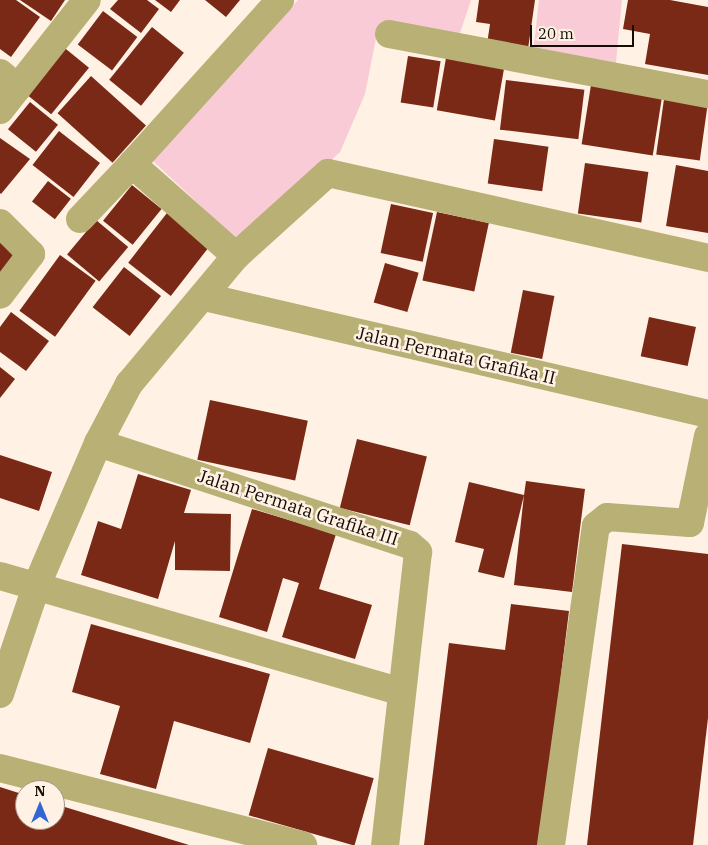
<!DOCTYPE html>
<html>
<head>
<meta charset="utf-8">
<style>
  body { margin:0 }
  #map { position:relative; width:708px; height:845px; overflow:hidden; background:#fff1e3; font-family:"IBM Plex Serif",serif }
  div>[style] { position:absolute }
  [style*='--x'] { left:calc(var(--x)*1px); top:calc(var(--y)*1px); width:calc(var(--w)*1px); rotate:calc(var(--a)*1deg) }
  .green>* { inset:0; background:#f8cbd6 }
  .building>* { inset:0; background:#792915; transform-origin:0 0 }
  .minor>* { height:28px; margin:-14px; padding:0 14px; transform-origin:14px; border-radius:14px; background:#b9b075 }
  span { translate:-50% -50%; white-space:nowrap; text-align:center; line-height:1.15; -webkit-text-stroke:5px #fff1e3; paint-order:stroke }
  .street-label { font-size:18px; color:#140c05 }
  .north { position:absolute; left:15px; top:780px; width:50px; height:50px; box-sizing:border-box; background:#fff1e3; border:1px solid #a1958a; border-radius:50%; rotate:0deg; font-size:14px; font-weight:700; line-height:20px; text-align:center; color:#140c05 }
  .north::after { content:''; display:block; margin:auto; width:18px; height:22px; background:#3465d5; clip-path:polygon(50% 0,100% 100%,50% 72%,0 100%) }
  .scale { position:absolute; left:530px; top:25px; width:104px; height:22px; box-sizing:border-box; border:2px solid #140c05; border-top:0; padding-left:6px; font-size:15px; line-height:18px; white-space:nowrap; color:#140c05; -webkit-text-stroke:4px #fff1e3; paint-order:stroke }
</style>
</head>
<body>
<div id="map">
  <div class="green">
    <i style="clip-path:polygon(298px 0,471px 0,457px 42px,378px 28px,365px 94px,340px 152px,240px 243px,153px 161px)"></i>
    <i style="clip-path:polygon(539px 0,622px 0,615px 72px,533px 54px)"></i>
  </div>
  <div class="building">
    <i style="clip-path:polygon(0 0,16px 0,40px 17px,11px 57px,0 49px)"></i>
    <i style="clip-path:polygon(20px 0,65px 0,51px 21px)"></i>
    <i style="clip-path:polygon(118px 0,147px 0,159px 9px,141px 33px,110px 9px)"></i>
    <i style="clip-path:polygon(155px 0,180px 0,171px 12px)"></i>
    <i style="clip-path:polygon(205px 0,240px 0,226px 17px)"></i>
    <i style="clip-path:polygon(479px 0,535px 0,528px 49px,487px 44px,490px 24px,476px 22px)"></i>
    <i style="clip-path:polygon(628px 0,670px 0,708px 7px,708px 75px,645px 64px,650px 34px,623px 29px)"></i>
    <i style="left:103px;top:11px;width:43px;height:42px;rotate:37deg"></i>
    <i style="left:152px;top:27px;width:41px;height:68px;rotate:39deg"></i>
    <i style="left:61px;top:45px;width:36px;height:60px;rotate:39deg"></i>
    <i style="left:408px;top:56px;width:33px;height:47px;rotate:9deg"></i>
    <i style="left:446px;top:58px;width:59px;height:53px;rotate:10deg"></i>
    <i style="left:91px;top:76px;width:74px;height:50px;rotate:42deg"></i>
    <i style="left:506px;top:80px;width:79px;height:50px;rotate:7deg"></i>
    <i style="left:591px;top:85px;width:72px;height:60px;rotate:9deg"></i>
    <i style="left:664px;top:99px;width:44px;height:56px;rotate:8deg"></i>
    <i style="left:30px;top:102px;width:36px;height:35px;rotate:39deg"></i>
    <i style="left:59px;top:131px;width:52px;height:43px;rotate:38deg"></i>
    <i style="clip-path:polygon(0 138px,30px 159px,1px 194px,0 193px)"></i>
    <i style="left:494px;top:139px;width:55px;height:45px;rotate:8deg"></i>
    <i style="left:585px;top:163px;width:64px;height:51px;rotate:8deg"></i>
    <i style="clip-path:polygon(676px 165px,708px 171px,708px 233px,666px 226px)"></i>
    <i style="left:48px;top:181px;width:29px;height:26px;rotate:38deg"></i>
    <i style="left:132px;top:185px;width:38px;height:46px;rotate:39deg"></i>
    <i style="left:391px;top:204px;width:43px;height:50px;rotate:12deg"></i>
    <i style="left:437px;top:212px;width:53px;height:70px;rotate:12deg"></i>
    <i style="left:167px;top:213px;width:54px;height:63px;rotate:38deg"></i>
    <i style="left:96px;top:220px;width:42px;height:45px;rotate:40deg"></i>
    <i style="clip-path:polygon(0 229px,28px 255px,0 284px)"></i>
    <i style="left:60px;top:255px;width:44px;height:69px;rotate:36deg"></i>
    <i style="left:385px;top:263px;width:35px;height:41px;rotate:16deg"></i>
    <i style="left:124px;top:267px;width:47px;height:51px;rotate:38deg"></i>
    <i style="left:523px;top:290px;width:32px;height:64px;rotate:11deg"></i>
    <i style="clip-path:polygon(11px 312px,49px 341px,26px 371px,0 352px,0 327px)"></i>
    <i style="left:649px;top:317px;width:48px;height:40px;rotate:12deg"></i>
    <i style="clip-path:polygon(0 367px,15px 379px,0 398px)"></i>
    <i style="left:210px;top:400px;width:100px;height:61px;rotate:12deg"></i>
    <i style="left:357px;top:439px;width:72px;height:71px;rotate:14deg"></i>
    <i style="clip-path:polygon(0 455px,52px 472px,39px 511px,0 498px)"></i>
    <i style="clip-path:polygon(138px 474px,191px 490px,184px 513px,231px 514px,230px 571px,175px 570px,175px 541px,158px 599px,81px 575px,98px 521px,121px 529px)"></i>
    <i style="clip-path:polygon(526px 481px,585px 489px,572px 592px,514px 585px,524px 495px,504px 578px,478px 572px,484px 549px,455px 542px,469px 482px,524px 495px)"></i>
    <i style="clip-path:polygon(252px 509px,336px 534px,319px 589px,372px 605px,355px 659px,282px 637px,299px 583px,283px 578px,267px 632px,219px 617px)"></i>
    <i style="clip-path:polygon(622px 544px,708px 554px,708px 718px,693px 845px,587px 845px)"></i>
    <i style="clip-path:polygon(511px 604px,569px 611px,540px 845px,424px 845px,449px 643px,505px 650px)"></i>
    <i style="clip-path:polygon(91px 624px,270px 674px,250px 743px,174px 721px,156px 789px,100px 774px,120px 706px,72px 692px)"></i>
    <i style="left:268px;top:748px;width:110px;height:70px;rotate:16deg"></i>
    <i style="clip-path:polygon(0 787px,25px 795px,25px 820px,55px 820px,55px 804px,189px 845px,0 845px)"></i>
  </div>
  <div class="minor">
    <i style="--x:389;--y:34;--w:325;--a:10.7"></i>
    <i style="--x:0;--y:73;--w:23;--a:40"></i>
    <i style="--x:0;--y:110;--w:140;--a:-51.7"></i>
    <i style="--x:80;--y:219;--w:76;--a:-46.6"></i>
    <i style="--x:0;--y:223;--w:44;--a:45"></i>
    <i style="--x:31;--y:254;--w:51;--a:127.1"></i>
    <i style="--x:236;--y:256;--w:139;--a:-138.5"></i>
    <i style="--x:132;--y:164;--w:221;--a:-47.9"></i>
    <i style="--x:205;--y:297;--w:516;--a:13.09"></i>
    <i style="--x:98;--y:443;--w:328;--a:18.1"></i>
    <i style="--x:410;--y:545;--w:11;--a:41"></i>
    <i style="--x:418;--y:552;--w:295;--a:96.4"></i>
    <i style="--x:0;--y:576;--w:418;--a:16.1"></i>
    <i style="--x:0;--y:694;--w:113;--a:-71.4"></i>
    <i style="--x:36;--y:587;--w:157;--a:-66.7"></i>
    <i style="--x:98;--y:443;--w:67;--a:-62.3"></i>
    <i style="--x:129;--y:384;--w:167;--a:-50.1"></i>
    <i style="--x:236;--y:256;--w:124;--a:-42.1"></i>
    <i style="--x:328;--y:173;--w:389;--a:12.6"></i>
    <i style="--x:0;--y:768;--w:313;--a:14.3"></i>
    <i style="--x:551;--y:845;--w:322;--a:-82"></i>
    <i style="--x:596;--y:526;--w:14;--a:-39"></i>
    <i style="--x:607;--y:517;--w:83;--a:4.1"></i>
    <i style="--x:690;--y:523;--w:89;--a:-78.3"></i>
  </div>
  <div class="street-label">
    <span style="left:456px;top:356px;rotate:13deg">Jalan Permata Grafika II</span>
    <span style="left:298px;top:508px;rotate:18deg">Jalan Permata Grafika III</span>
  </div>
  <div class="north">N</div>
  <div class="scale">20 m</div>
</div>
</body>
</html>
